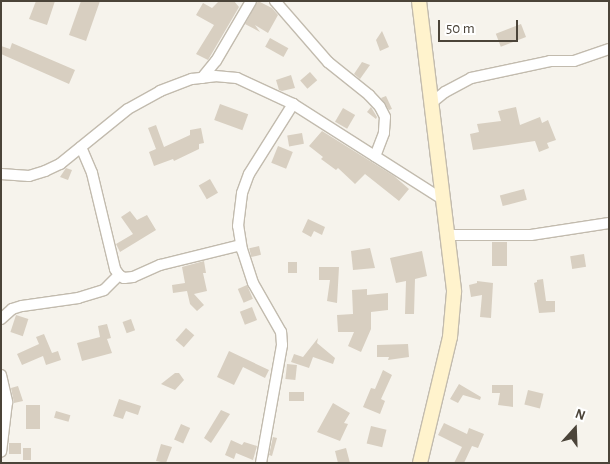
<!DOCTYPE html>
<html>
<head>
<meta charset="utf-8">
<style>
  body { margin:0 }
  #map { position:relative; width:610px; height:464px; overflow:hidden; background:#f6f3ec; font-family:"Alegreya Sans",sans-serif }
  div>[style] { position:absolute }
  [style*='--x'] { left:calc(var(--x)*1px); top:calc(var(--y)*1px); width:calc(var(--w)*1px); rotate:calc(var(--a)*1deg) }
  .building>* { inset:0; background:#d8cfc1; transform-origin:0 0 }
  .roads { filter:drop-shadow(1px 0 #c2bbae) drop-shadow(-1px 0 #c2bbae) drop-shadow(0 1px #c2bbae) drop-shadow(0 -1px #c2bbae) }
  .street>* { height:10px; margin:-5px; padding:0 5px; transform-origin:5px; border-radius:5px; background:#fff }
  .secondary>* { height:14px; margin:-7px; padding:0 7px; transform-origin:7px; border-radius:7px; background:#fff3cd }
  span { translate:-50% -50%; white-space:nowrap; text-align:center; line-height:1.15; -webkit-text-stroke:5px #fff; paint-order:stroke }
  .frame { position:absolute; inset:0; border:2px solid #4b4439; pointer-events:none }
  .north { position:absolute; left:550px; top:404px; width:50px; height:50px; -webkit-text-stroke:4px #fff; paint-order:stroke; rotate:20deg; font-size:14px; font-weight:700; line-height:20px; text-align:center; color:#4b4439 }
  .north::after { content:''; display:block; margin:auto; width:18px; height:22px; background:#4b4439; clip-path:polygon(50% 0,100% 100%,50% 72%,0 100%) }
  .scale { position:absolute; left:438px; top:20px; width:80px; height:22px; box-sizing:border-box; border:2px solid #4b4439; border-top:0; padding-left:6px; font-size:15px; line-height:18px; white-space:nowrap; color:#4b4439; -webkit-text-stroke:4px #fff; paint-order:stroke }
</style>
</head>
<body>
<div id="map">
  <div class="building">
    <i style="clip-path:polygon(36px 1px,55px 1px,47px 25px,29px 19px)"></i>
    <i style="clip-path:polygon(81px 1px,100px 1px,86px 41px,69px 35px)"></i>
    <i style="clip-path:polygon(219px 1px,234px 1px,239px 7px,208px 60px,196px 54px,214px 25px,196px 15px,203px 3px,212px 8px)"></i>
    <i style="clip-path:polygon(258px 1px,272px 8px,278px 15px,268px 33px,255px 25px,260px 32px,245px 24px)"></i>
    <i style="left:521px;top:24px;width:14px;height:27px;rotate:69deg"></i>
    <i style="clip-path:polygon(382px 31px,389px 47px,380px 51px,376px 40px)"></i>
    <i style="left:270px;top:38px;width:21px;height:10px;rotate:29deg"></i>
    <i style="clip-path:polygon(12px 43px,75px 70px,69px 84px,1px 54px,1px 46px,10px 49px)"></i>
    <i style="clip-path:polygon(362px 62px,370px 65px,360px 79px,354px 74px)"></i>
    <i style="left:310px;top:72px;width:11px;height:13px;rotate:49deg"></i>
    <i style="clip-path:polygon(291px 75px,295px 88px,282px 91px,279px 90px,276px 80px)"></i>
    <i style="clip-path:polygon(386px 96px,392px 109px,389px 110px,381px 98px)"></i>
    <i style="left:220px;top:104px;width:30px;height:17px;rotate:20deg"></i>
    <i style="clip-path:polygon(371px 107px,377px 117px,376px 119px,367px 112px)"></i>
    <i style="clip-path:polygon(516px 107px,520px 125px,540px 117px,542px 123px,548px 120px,556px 140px,547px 143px,549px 148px,539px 152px,535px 141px,473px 150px,470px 134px,479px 132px,477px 124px,501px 121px,498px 111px)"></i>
    <i style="left:343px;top:108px;width:14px;height:16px;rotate:30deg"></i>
    <i style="clip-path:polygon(156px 125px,164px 147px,190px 135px,190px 130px,201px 128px,204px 143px,199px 144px,199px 149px,174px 161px,173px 159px,154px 166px,149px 152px,156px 149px,148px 128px)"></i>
    <i style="clip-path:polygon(322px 131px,394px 176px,409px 189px,399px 201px,365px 174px,355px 184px,338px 168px,336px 170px,321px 159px,323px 157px,309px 146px)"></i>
    <i style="left:302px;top:133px;width:11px;height:15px;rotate:80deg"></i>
    <i style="left:278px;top:146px;width:16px;height:18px;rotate:22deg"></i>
    <i style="clip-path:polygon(66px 168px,72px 170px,68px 180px,60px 177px)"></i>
    <i style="left:210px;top:179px;width:16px;height:13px;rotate:60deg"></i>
    <i style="left:524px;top:189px;width:11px;height:25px;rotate:75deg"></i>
    <i style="clip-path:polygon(130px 211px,137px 220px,147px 215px,156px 230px,120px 252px,116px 244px,133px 234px,121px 217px)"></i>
    <i style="clip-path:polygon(308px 219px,325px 227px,322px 235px,314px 231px,311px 237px,302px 232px)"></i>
    <i style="left:492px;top:242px;width:15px;height:24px"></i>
    <i style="left:259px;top:246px;width:9px;height:10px;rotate:77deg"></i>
    <i style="clip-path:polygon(370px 248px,375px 268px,353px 270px,351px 251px)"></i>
    <i style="clip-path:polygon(422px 251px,427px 276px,415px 279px,414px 314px,405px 314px,406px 281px,396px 283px,390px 258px)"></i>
    <i style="left:584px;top:254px;width:13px;height:14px;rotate:81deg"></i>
    <i style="clip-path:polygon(204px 261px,206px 273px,203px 273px,207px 291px,194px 294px,204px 305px,197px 311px,190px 304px,187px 291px,173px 293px,172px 285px,185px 283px,182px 267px)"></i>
    <i style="left:288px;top:262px;width:9px;height:11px"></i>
    <i style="clip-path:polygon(319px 267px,339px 267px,337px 303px,327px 301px,330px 280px,319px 280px)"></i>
    <i style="clip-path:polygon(543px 279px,546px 301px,555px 301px,555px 312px,539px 313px,534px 283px,537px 282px,537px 280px)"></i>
    <i style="clip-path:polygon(477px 281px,493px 283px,491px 318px,480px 317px,482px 295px,471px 297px,469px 285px,477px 283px)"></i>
    <i style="left:247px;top:285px;width:15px;height:10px;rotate:67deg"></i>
    <i style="clip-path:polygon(367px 289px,367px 295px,388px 293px,388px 310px,371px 312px,371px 329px,361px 352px,348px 346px,354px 332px,338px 332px,337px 315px,353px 314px,352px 290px)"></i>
    <i style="left:252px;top:307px;width:14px;height:13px;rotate:69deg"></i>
    <i style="left:16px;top:315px;width:13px;height:18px;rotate:18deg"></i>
    <i style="left:131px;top:319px;width:12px;height:9px;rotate:70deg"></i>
    <i style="clip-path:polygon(107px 324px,111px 338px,107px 339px,112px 353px,82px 361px,77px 343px,100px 337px,98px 326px)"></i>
    <i style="left:186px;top:328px;width:11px;height:16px;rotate:41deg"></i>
    <i style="clip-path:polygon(44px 334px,52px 353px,58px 351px,61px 360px,46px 365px,43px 356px,22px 365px,17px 354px,39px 344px,36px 337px)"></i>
    <i style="clip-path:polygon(318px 338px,317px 343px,335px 358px,333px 364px,313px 357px,309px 368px,291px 362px,294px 354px,303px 357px)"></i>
    <i style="clip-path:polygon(408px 344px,409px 357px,388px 360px,389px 357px,377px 357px,377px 345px)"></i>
    <i style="clip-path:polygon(229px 351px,269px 370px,265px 378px,243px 367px,234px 385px,217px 377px)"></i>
    <i style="left:287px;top:364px;width:10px;height:15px;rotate:6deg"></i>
    <i style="clip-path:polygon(383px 370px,392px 375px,381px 399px,385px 401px,380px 414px,363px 407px,371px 388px,375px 389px)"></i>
    <i style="clip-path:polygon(175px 373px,179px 373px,184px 380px,175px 390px,161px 384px)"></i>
    <i style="clip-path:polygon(459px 384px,481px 397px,480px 400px,463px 395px,458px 403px,450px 399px)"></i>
    <i style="clip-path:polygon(492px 385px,513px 385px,513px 407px,498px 405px,500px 393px,492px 393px)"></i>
    <i style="clip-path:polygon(18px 386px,23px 401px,14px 403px,11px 388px)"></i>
    <i style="left:528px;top:390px;width:16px;height:15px;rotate:14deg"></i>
    <i style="left:289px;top:392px;width:15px;height:9px"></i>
    <i style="clip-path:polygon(119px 399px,141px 406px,138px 415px,126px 411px,123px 419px,113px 416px)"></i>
    <i style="clip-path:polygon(333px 403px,350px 413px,344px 423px,348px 424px,340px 441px,317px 432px)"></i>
    <i style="left:26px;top:405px;width:14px;height:24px"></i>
    <i style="clip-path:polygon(221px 410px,230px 414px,211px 443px,204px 438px)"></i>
    <i style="left:56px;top:411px;width:15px;height:7px;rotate:16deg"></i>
    <i style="clip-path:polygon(444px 423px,467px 434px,469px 428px,484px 434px,478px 448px,472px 446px,464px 463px,454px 463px,462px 447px,438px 435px)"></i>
    <i style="left:181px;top:424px;width:10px;height:17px;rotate:24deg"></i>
    <i style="left:371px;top:426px;width:16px;height:18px;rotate:14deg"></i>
    <i style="clip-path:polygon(273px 437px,277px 438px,272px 456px,269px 455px)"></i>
    <i style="clip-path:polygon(231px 440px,242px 445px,244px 442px,257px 446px,253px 460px,236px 453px,234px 459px,225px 455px)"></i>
    <i style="left:9px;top:443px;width:12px;height:11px"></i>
    <i style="clip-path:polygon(161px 444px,172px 447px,166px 463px,156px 461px)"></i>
    <i style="left:23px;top:448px;width:8px;height:12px"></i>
    <i style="clip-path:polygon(346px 448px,350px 463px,338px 463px,335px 451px)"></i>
  </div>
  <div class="roads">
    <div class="street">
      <i style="--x:275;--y:1;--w:81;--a:49"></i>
      <i style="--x:328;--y:62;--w:53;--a:38.8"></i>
      <i style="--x:369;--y:95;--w:16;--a:47"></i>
      <i style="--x:380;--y:107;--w:11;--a:63"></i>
      <i style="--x:385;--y:117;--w:16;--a:94"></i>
      <i style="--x:384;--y:133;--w:25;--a:111"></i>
      <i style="--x:202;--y:78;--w:22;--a:-51"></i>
      <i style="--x:216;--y:61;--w:69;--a:-59.7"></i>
      <i style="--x:430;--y:104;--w:19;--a:-39"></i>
      <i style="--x:445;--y:92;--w:30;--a:-28"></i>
      <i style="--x:471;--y:78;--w:81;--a:-12.1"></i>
      <i style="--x:550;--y:61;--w:24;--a:0"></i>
      <i style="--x:574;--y:61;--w:37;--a:-19"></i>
      <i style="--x:81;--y:147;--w:28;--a:67"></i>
      <i style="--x:92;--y:173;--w:99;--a:76.5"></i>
      <i style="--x:115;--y:269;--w:7;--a:56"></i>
      <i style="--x:119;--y:275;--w:6;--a:31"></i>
      <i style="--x:124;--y:278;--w:9;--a:-6"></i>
      <i style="--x:133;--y:277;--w:30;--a:-24"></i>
      <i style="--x:160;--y:265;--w:83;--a:-13.9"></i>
      <i style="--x:1;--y:174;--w:28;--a:4"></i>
      <i style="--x:29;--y:176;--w:17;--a:-17"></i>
      <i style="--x:45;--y:171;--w:17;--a:-25"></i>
      <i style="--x:60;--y:164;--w:87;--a:-39"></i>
      <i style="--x:128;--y:109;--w:37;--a:-29"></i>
      <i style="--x:160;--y:91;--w:34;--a:-21"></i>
      <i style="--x:192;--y:79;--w:23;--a:-7"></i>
      <i style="--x:215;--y:76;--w:22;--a:5"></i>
      <i style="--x:237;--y:78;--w:62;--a:24.9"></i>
      <i style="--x:293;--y:104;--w:177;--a:32.5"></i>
      <i style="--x:447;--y:235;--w:84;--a:0"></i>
      <i style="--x:531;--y:235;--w:79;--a:-8.7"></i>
      <i style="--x:1;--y:319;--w:15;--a:-42"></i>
      <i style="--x:12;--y:309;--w:10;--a:-17"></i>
      <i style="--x:22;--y:306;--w:57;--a:-8.1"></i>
      <i style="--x:78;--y:298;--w:27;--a:-17"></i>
      <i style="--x:104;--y:290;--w:21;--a:-45"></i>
      <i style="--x:1;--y:375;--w:28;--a:77"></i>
      <i style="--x:7;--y:402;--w:50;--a:96.8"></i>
      <i style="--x:261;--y:463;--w:120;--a:-79.9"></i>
      <i style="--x:282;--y:345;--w:13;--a:-94"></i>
      <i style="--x:281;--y:332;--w:56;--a:-119.7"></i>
      <i style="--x:253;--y:283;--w:35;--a:-108"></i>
      <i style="--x:242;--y:250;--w:24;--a:-99"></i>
      <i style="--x:238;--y:226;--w:33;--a:-83"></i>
      <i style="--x:242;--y:193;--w:20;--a:-70"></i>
      <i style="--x:249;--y:174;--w:83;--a:-57.8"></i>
    </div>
    <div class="secondary">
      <i style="--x:419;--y:1;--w:293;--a:83.1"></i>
      <i style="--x:454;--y:292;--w:45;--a:95.1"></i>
      <i style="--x:450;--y:337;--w:130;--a:103.4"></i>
    </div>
  </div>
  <div class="frame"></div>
  <div class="north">N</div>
  <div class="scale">50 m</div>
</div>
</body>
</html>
